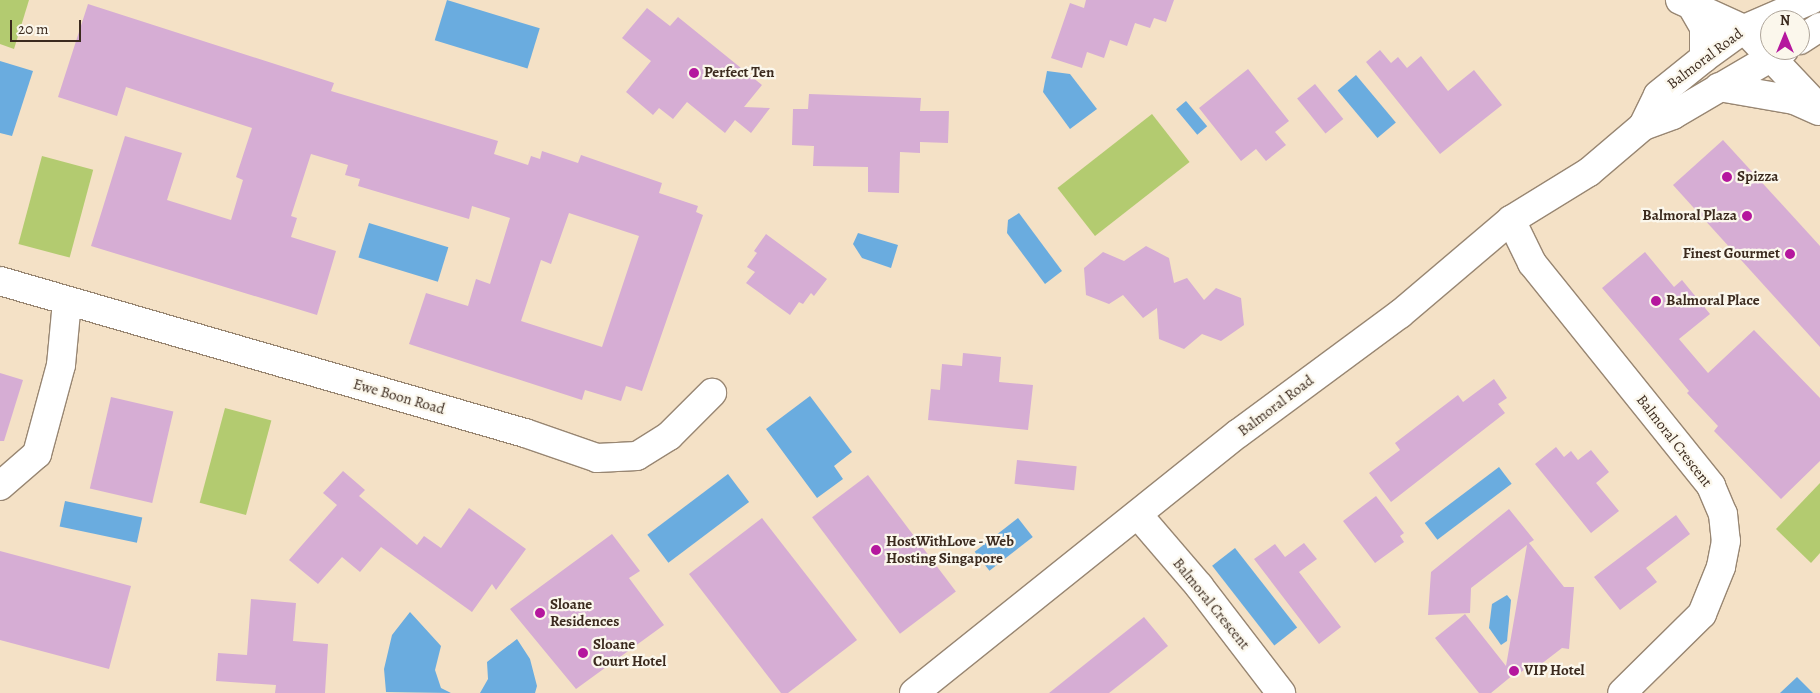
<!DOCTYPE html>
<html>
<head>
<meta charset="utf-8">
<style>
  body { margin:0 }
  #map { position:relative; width:1820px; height:693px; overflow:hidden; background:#f4e1c6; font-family:Alegreya,serif }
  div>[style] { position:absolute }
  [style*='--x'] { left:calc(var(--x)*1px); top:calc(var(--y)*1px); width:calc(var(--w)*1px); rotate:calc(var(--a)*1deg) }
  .green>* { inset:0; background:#b3cb70; transform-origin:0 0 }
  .water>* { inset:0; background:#6aacdf; transform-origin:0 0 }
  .building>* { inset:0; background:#d6add4; transform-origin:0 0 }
  .roads { filter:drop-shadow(1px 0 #988672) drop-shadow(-1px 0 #988672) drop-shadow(0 1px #988672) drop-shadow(0 -1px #988672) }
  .minor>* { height:28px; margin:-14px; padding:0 14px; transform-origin:14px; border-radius:14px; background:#fff }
  .highway>* { height:28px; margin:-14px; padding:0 14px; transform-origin:14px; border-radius:14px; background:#fff }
  .dots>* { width:14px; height:14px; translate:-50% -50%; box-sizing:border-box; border:2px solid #fbf7ec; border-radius:50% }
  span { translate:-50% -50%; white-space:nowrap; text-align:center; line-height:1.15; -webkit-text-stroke:4.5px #fbf7ec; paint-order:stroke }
  .street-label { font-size:15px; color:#3b2a1e }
  .poi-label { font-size:15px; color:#3b2a1e; font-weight:700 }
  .left { translate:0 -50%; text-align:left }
  .right { translate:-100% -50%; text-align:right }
  .north { position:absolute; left:1760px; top:10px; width:50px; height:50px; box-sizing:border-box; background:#fbf7ec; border:1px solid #aea59a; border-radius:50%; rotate:0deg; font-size:14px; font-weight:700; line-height:20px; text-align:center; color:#3b2a1e }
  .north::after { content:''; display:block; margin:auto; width:18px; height:22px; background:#b5179e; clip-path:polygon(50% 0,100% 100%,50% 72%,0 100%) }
  .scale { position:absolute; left:10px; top:20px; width:71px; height:22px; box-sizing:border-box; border:2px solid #3b2a1e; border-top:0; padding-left:6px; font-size:15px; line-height:18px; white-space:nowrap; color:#3b2a1e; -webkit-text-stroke:4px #fbf7ec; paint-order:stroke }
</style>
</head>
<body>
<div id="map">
  <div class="green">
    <i style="clip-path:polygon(0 0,29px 0,14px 49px,0 44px)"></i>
    <i style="left:1152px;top:114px;width:61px;height:120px;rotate:52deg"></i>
    <i style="left:42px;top:156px;width:53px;height:91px;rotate:15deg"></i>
    <i style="left:225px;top:408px;width:48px;height:98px;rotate:15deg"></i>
    <i style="clip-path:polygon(1820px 483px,1820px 553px,1811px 563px,1776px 529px)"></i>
  </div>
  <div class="water">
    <i style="left:447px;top:0;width:97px;height:42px;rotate:17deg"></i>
    <i style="clip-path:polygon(0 61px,33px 71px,12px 136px,0 133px)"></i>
    <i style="clip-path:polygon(1047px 71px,1070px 74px,1097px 109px,1070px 129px,1043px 92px)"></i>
    <i style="left:1356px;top:75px;width:62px;height:24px;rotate:50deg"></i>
    <i style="left:1186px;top:101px;width:33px;height:13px;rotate:50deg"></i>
    <i style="clip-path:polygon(1019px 213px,1062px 271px,1045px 284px,1007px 233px,1008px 220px)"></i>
    <i style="left:369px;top:223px;width:83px;height:36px;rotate:17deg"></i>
    <i style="clip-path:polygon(858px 233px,898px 245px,891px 268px,862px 258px,853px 244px)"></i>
    <i style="clip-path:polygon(810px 396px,852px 452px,834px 466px,843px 479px,817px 498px,766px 429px)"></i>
    <i style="left:1499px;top:467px;width:21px;height:93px;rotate:53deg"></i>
    <i style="left:728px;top:474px;width:35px;height:101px;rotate:53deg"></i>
    <i style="left:65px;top:501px;width:79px;height:26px;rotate:12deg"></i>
    <i style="left:1018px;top:518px;width:24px;height:55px;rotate:52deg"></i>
    <i style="left:1235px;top:548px;width:101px;height:29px;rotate:52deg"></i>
    <i style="clip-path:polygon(1507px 595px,1511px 600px,1507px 641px,1501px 645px,1489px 628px,1492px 604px)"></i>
    <i style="clip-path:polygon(410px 612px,441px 646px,435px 670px,441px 688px,451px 693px,386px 692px,384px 669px,392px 635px)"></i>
    <i style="clip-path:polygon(517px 639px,530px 659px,537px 686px,535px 693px,480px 693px,488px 679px,487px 662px)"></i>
    <i style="clip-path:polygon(1797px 677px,1813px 693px,1780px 693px)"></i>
  </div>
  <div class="building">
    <i style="clip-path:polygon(1086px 0,1174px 0,1166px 22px,1154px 18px,1150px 28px,1135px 23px,1127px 46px,1110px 40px,1104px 58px,1087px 52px,1082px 68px,1051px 58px,1070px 3px,1084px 8px)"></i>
    <i style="clip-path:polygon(evenodd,88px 4px,334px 83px,331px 91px,498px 141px,494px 154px,528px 165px,531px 156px,540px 159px,542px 151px,578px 163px,581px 155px,662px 183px,659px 193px,698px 206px,696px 212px,703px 215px,642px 391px,626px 386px,621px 401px,585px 390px,582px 400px,409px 344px,426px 293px,468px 306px,476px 279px,490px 284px,510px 218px,472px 206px,469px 219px,358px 186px,360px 179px,345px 175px,348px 165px,311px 154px,291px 216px,297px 218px,291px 237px,336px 251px,317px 315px,91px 246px,125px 136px,182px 153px,167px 200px,231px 220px,243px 180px,236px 177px,252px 128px,126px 87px,117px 116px,58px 97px,88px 4px,569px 213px,639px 236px,602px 347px,521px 321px,541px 260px,551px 264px,569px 213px)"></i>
    <i style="clip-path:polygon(647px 8px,670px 26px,678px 17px,762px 85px,744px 107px,770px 108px,751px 133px,735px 120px,725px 133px,687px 102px,673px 119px,659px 108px,653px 115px,626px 92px,651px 61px,622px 38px)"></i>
    <i style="clip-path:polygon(1380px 50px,1391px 63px,1398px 57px,1407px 68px,1421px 56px,1448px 91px,1474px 70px,1502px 105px,1440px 154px,1366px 62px)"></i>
    <i style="clip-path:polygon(1248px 69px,1289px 121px,1275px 132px,1286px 145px,1266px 161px,1256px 149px,1241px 161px,1199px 108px)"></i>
    <i style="left:1315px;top:84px;width:45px;height:23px;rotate:51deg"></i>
    <i style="clip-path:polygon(809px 94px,921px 98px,920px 111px,949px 111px,948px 143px,920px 142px,920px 153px,900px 152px,899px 193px,868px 192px,868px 167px,813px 166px,814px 146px,792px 145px,793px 109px,808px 109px)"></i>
    <i style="clip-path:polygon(1723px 140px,1820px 246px,1820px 347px,1673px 185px)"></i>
    <i style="clip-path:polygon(766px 234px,827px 279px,814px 296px,811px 293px,803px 304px,799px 302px,790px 315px,746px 283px,755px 272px,747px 267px,757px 253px,754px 251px)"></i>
    <i style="clip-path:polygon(1146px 246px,1169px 258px,1174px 283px,1187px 278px,1204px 300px,1216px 288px,1241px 298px,1244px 325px,1221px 341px,1202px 334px,1184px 349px,1159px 339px,1157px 308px,1143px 318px,1123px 295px,1109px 304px,1086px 295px,1084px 268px,1103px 252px,1124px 261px)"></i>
    <i style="clip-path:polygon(1645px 252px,1674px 287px,1682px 280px,1710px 314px,1679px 339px,1708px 373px,1754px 330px,1820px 398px,1820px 461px,1781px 499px,1714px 431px,1718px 426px,1687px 393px,1689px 391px,1602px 288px)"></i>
    <i style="clip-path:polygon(963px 353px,1001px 357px,999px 382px,1033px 385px,1028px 430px,928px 420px,931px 389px,940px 390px,942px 364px,962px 366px)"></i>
    <i style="clip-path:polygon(0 373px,23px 380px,4px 441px,0 441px)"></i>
    <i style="clip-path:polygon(1494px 379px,1507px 398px,1498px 404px,1505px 413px,1391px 502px,1369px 473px,1400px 450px,1395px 443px,1433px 414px,1458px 395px,1463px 402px)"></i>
    <i style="left:111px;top:397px;width:64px;height:94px;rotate:13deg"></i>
    <i style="clip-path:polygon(1556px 447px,1564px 457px,1571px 451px,1578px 460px,1591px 450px,1609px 472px,1596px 483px,1619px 511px,1591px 533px,1535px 464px)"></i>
    <i style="left:1017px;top:460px;width:60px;height:24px;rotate:6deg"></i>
    <i style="clip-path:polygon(343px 471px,365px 490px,359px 496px,417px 545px,424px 536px,441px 548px,469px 508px,526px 549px,496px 590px,492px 584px,472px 612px,381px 547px,360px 572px,342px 557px,318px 584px,289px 560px,337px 505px,323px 493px)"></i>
    <i style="left:868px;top:475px;width:146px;height:70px;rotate:53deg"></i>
    <i style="clip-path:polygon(1376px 496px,1404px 533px,1400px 536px,1404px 542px,1375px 563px,1343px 521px)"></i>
    <i style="clip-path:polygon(1509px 509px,1534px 540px,1529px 543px,1564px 587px,1574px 587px,1569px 649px,1562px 648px,1536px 668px,1533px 664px,1521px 672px,1519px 670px,1491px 693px,1479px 693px,1435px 638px,1465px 614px,1506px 666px,1527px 545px,1471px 588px,1470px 613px,1428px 615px,1431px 572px)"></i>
    <i style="clip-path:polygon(1676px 515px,1690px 534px,1646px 568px,1657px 582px,1620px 610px,1594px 577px)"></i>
    <i style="clip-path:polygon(762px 518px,857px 640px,788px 693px,781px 693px,689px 574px)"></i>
    <i style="clip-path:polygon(612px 534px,640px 571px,629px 578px,664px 625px,576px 689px,510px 609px)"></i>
    <i style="clip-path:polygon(1304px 543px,1317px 559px,1299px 572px,1341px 627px,1319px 644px,1254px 559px,1275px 544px,1285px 557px)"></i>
    <i style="clip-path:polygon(0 551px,131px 586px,109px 669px,0 640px)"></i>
    <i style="clip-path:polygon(251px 599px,296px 603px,293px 641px,328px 644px,325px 693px,275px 693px,276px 685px,216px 681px,218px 653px,247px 655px)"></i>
    <i style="clip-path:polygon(1144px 617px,1168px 646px,1147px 663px,1109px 693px,1049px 693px)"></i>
  </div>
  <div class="roads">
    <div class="minor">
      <i style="--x:1800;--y:40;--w:24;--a:-33"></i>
      <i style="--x:1643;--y:126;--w:32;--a:-20"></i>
      <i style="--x:1673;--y:115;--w:129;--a:-30.4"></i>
      <i style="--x:1511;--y:220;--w:48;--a:64"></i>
      <i style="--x:1532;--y:263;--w:286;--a:51.2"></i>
      <i style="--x:1711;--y:486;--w:30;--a:67"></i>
      <i style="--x:1723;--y:514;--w:27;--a:84"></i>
      <i style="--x:1726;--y:541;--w:26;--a:101"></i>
      <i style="--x:1721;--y:567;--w:51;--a:112"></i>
      <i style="--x:1702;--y:614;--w:112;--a:135.4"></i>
      <i style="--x:0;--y:281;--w:547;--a:16.15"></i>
      <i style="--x:525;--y:433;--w:76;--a:19.1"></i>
      <i style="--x:597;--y:458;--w:40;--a:-2.9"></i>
      <i style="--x:637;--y:456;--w:38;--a:-32"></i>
      <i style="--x:669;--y:436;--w:61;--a:-45"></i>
      <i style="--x:0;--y:486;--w:49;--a:-40.9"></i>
      <i style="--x:37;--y:454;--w:92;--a:-74.9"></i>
      <i style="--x:61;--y:365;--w:64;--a:-84.6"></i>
      <i style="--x:1139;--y:516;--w:92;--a:49.4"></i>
      <i style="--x:1199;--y:586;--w:135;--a:52.5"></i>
      <i style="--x:914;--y:693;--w:416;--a:-38.7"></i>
      <i style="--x:1239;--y:433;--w:200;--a:-36.5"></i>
      <i style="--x:1400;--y:314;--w:145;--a:-40.3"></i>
      <i style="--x:1511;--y:220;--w:92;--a:-31.6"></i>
      <i style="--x:1589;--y:172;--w:71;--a:-40.4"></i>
      <i style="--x:1643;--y:126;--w:34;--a:-64"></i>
      <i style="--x:1658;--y:95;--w:59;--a:-38.8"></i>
      <i style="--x:1704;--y:58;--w:49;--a:-35.9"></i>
      <i style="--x:1744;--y:29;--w:73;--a:-23.4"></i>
    </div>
    <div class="highway">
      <i style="--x:1680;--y:0;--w:70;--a:24.4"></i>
      <i style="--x:1744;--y:29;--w:110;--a:46.5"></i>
      <i style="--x:1690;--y:3;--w:28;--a:60"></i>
      <i style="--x:1704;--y:27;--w:31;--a:90"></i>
      <i style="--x:1719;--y:87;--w:76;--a:9.8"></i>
      <i style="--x:1794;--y:100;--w:27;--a:24"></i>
    </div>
  </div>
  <div class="dots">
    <i style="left:694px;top:73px;background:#b5179e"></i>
    <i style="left:1727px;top:177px;background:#b5179e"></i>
    <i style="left:1747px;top:216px;background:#b5179e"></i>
    <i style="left:1790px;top:254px;background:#b5179e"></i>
    <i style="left:1656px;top:301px;background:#b5179e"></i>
    <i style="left:876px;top:550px;background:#b5179e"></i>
    <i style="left:540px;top:613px;background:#b5179e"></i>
    <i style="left:583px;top:653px;background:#b5179e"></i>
    <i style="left:1514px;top:671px;background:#b5179e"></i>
  </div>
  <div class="street-label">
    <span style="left:1705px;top:59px;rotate:-37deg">Balmoral Road</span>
    <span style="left:399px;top:397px;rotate:16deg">Ewe Boon Road</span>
    <span style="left:1276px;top:406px;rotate:-37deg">Balmoral Road</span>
    <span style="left:1674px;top:441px;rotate:52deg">Balmoral Crescent</span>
    <span style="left:1211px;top:604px;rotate:51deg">Balmoral Crescent</span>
  </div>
  <div class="poi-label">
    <span class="left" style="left:704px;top:73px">Perfect Ten</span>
    <span class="left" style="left:1737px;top:177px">Spizza</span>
    <span class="right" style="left:1737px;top:216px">Balmoral Plaza</span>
    <span class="right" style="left:1780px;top:254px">Finest Gourmet</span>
    <span class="left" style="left:1666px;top:301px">Balmoral Place</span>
    <span class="left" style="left:886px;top:550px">HostWithLove - Web<br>Hosting Singapore</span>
    <span class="left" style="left:550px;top:613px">Sloane<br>Residences</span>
    <span class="left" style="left:593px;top:653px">Sloane<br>Court Hotel</span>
    <span class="left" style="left:1524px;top:671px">VIP Hotel</span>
  </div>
  <div class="north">N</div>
  <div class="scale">20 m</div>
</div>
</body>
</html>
